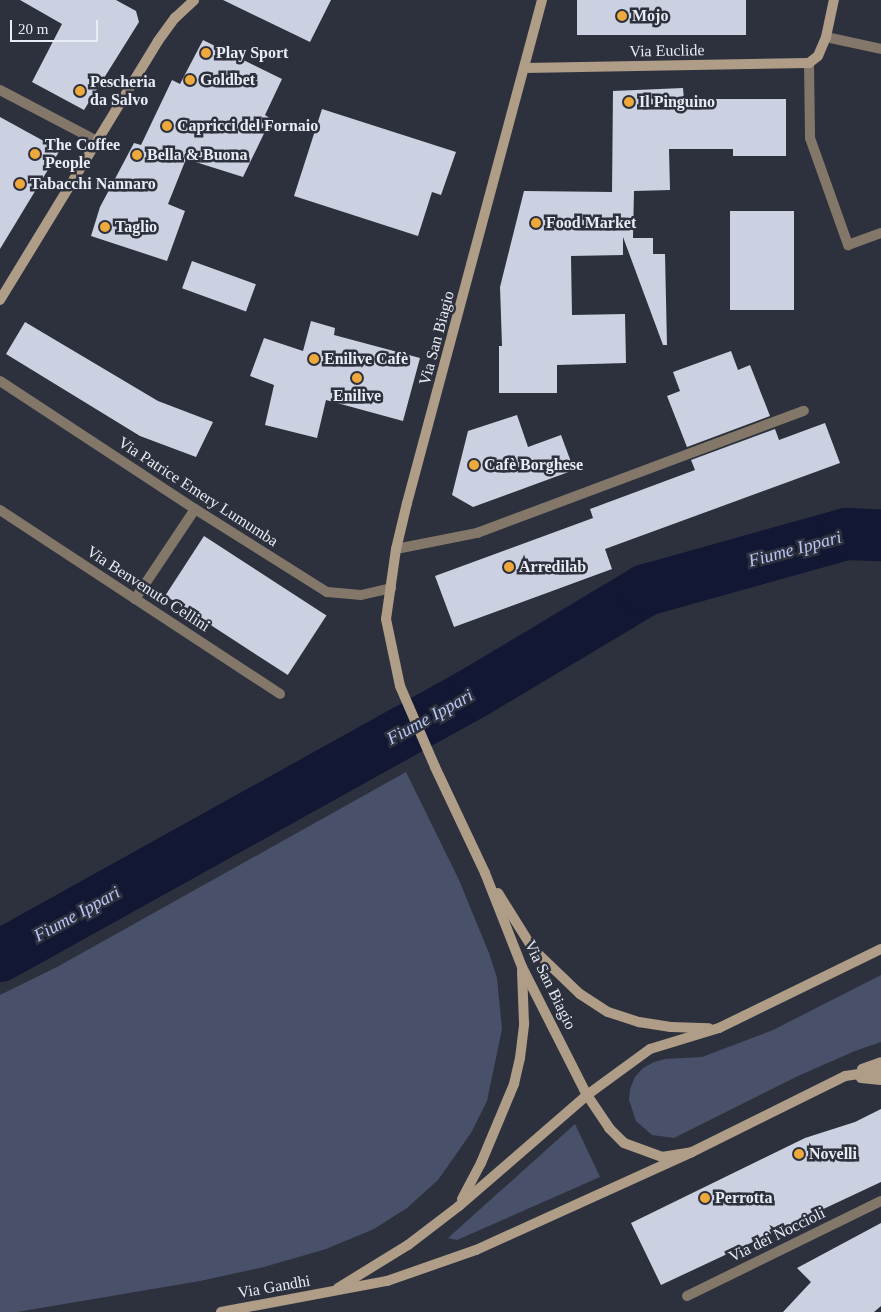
<!DOCTYPE html>
<html>
<head>
<meta charset="utf-8">
<style>
  body { margin:0 }
  #map { position:relative; width:881px; height:1312px; overflow:hidden; background:#2d313d; font-family:"Times New Roman",serif }
  div>[style] { position:absolute }
  [style*='--x'] { left:calc(var(--x)*1px); top:calc(var(--y)*1px); width:calc(var(--w)*1px); rotate:calc(var(--a)*1deg) }
  .green>* { inset:0; background:#495069 }
  .river>* { height:52px; margin:-26px; padding:0 26px; transform-origin:26px; border-radius:26px; background:#121834 }
  .building>* { inset:0; background:#ccd1e1; transform-origin:0 0 }
  .street>* { height:10px; margin:-5px; padding:0 5px; transform-origin:5px; border-radius:5px; background:#827768 }
  .secondary>* { height:10px; margin:-5px; padding:0 5px; transform-origin:5px; border-radius:5px; background:#af9d87 }
  .dots>* { width:14px; height:14px; translate:-50% -50%; box-sizing:border-box; border:2px solid #2d313d; border-radius:50% }
  span { translate:-50% -50%; white-space:nowrap; text-align:center; line-height:1.15; -webkit-text-stroke:5px #2d313d; paint-order:stroke }
  .poi-label { font-size:16px; color:#e9ecf4; font-weight:700 }
  .left { translate:0 -50%; text-align:left }
  .street-label { font-size:16px; color:#e9ecf4 }
  .water-label { font-size:18px; color:#b8c6f5; font-style:italic }
  .scale { position:absolute; left:10px; top:20px; width:88px; height:22px; box-sizing:border-box; border:2px solid #e9ecf4; border-top:0; padding-left:6px; font-size:15px; line-height:18px; white-space:nowrap; color:#e9ecf4; -webkit-text-stroke:4px #2d313d; paint-order:stroke }
</style>
</head>
<body>
<div id="map">
  <div class="green">
    <i style="clip-path:polygon(406px 772px,459px 880px,489px 953px,497px 978px,502px 1029px,487px 1101px,471px 1133px,438px 1180px,407px 1208px,374px 1229px,326px 1249px,264px 1267px,200px 1281px,17px 1312px,0 1312px,0 995px,57px 967px)"></i>
    <i style="clip-path:polygon(881px 975px,881px 1042px,855px 1051px,798px 1076px,674px 1138px,652px 1135px,636px 1121px,629px 1100px,630px 1089px,635px 1077px,643px 1068px,654px 1062px,665px 1059px,702px 1057px,773px 1030px)"></i>
    <i style="clip-path:polygon(575px 1124px,600px 1177px,457px 1240px,448px 1238px)"></i>
  </div>
  <div class="river">
    <i style="--x:0;--y:956;--w:546;--a:-29.05"></i>
    <i style="--x:477;--y:691;--w:197;--a:-30.9"></i>
    <i style="--x:646;--y:590;--w:208;--a:-15.6"></i>
    <i style="--x:846;--y:534;--w:35;--a:2"></i>
  </div>
  <div class="building">
    <i style="clip-path:polygon(20px 0,116px 0,136px 11px,139px 22px,84px 110px,32px 82px,62px 24px)"></i>
    <i style="clip-path:polygon(223px 0,331px 0,310px 42px)"></i>
    <i style="left:577px;top:0;width:169px;height:35px"></i>
    <i style="clip-path:polygon(203px 40px,282px 79px,265px 115px,271px 119px,243px 177px,186px 159px,168px 204px,185px 211px,167px 261px,91px 236px,100px 207px,134px 143px,141px 145px,172px 80px,180px 84px)"></i>
    <i style="clip-path:polygon(683px 88px,684px 99px,786px 99px,786px 156px,733px 156px,733px 149px,669px 149px,670px 190px,634px 191px,633px 238px,653px 238px,653px 254px,665px 254px,667px 345px,663px 345px,623px 237px,623px 255px,571px 256px,572px 315px,625px 314px,626px 363px,557px 365px,557px 393px,499px 393px,499px 346px,502px 346px,500px 287px,524px 191px,612px 192px,613px 91px)"></i>
    <i style="clip-path:polygon(322px 109px,456px 152px,441px 195px,432px 192px,418px 236px,294px 196px)"></i>
    <i style="clip-path:polygon(0 117px,60px 150px,0 249px)"></i>
    <i style="left:730px;top:211px;width:64px;height:99px"></i>
    <i style="left:192px;top:261px;width:68px;height:29px;rotate:20deg"></i>
    <i style="clip-path:polygon(311px 321px,335px 328px,334px 335px,420px 358px,403px 421px,326px 400px,317px 438px,265px 425px,274px 385px,250px 376px,264px 338px,303px 351px)"></i>
    <i style="clip-path:polygon(25px 322px,158px 401px,213px 422px,196px 457px,140px 436px,6px 354px)"></i>
    <i style="clip-path:polygon(731px 351px,738px 370px,750px 365px,770px 416px,687px 447px,667px 396px,680px 391px,673px 372px)"></i>
    <i style="clip-path:polygon(517px 415px,528px 447px,561px 435px,574px 470px,473px 507px,452px 495px,468px 431px)"></i>
    <i style="clip-path:polygon(825px 423px,840px 463px,605px 549px,612px 569px,454px 627px,435px 576px,593px 518px,590px 509px,695px 470px,691px 460px,775px 429px,779px 440px)"></i>
    <i style="left:204px;top:536px;width:146px;height:71px;rotate:33deg"></i>
    <i style="clip-path:polygon(881px 1109px,881px 1182px,661px 1285px,631px 1223px,805px 1138px,855px 1122px)"></i>
    <i style="clip-path:polygon(881px 1223px,881px 1306px,874px 1312px,783px 1312px,811px 1282px,797px 1268px)"></i>
  </div>
  <div class="street">
    <i style="--x:826;--y:37;--w:56;--a:12.3"></i>
    <i style="--x:809;--y:63;--w:75;--a:89.2"></i>
    <i style="--x:810;--y:138;--w:114;--a:70.4"></i>
    <i style="--x:848;--y:245;--w:35;--a:-20"></i>
    <i style="--x:0;--y:90;--w:110;--a:27.7"></i>
    <i style="--x:0;--y:381;--w:233;--a:33.3"></i>
    <i style="--x:195;--y:509;--w:156;--a:32.2"></i>
    <i style="--x:327;--y:592;--w:34;--a:5"></i>
    <i style="--x:361;--y:595;--w:31;--a:-13"></i>
    <i style="--x:0;--y:510;--w:335;--a:33.3"></i>
    <i style="--x:396;--y:549;--w:83;--a:-11.2"></i>
    <i style="--x:477;--y:533;--w:349;--a:-20.5"></i>
    <i style="--x:135;--y:599;--w:108;--a:-56.3"></i>
    <i style="--x:687;--y:1296;--w:216;--a:-26.1"></i>
  </div>
  <div class="secondary">
    <i style="--x:542;--y:0;--w:521;--a:105.02"></i>
    <i style="--x:407;--y:503;--w:47;--a:103.4"></i>
    <i style="--x:396;--y:549;--w:71;--a:98.1"></i>
    <i style="--x:386;--y:619;--w:68;--a:78.2"></i>
    <i style="--x:400;--y:686;--w:88;--a:66.6"></i>
    <i style="--x:435;--y:767;--w:117;--a:64.7"></i>
    <i style="--x:485;--y:873;--w:101;--a:68.5"></i>
    <i style="--x:522;--y:967;--w:144;--a:63.1"></i>
    <i style="--x:587;--y:1095;--w:40;--a:56"></i>
    <i style="--x:609;--y:1128;--w:21;--a:45"></i>
    <i style="--x:624;--y:1143;--w:40;--a:20.2"></i>
    <i style="--x:662;--y:1157;--w:30;--a:-9"></i>
    <i style="--x:525;--y:68;--w:284;--a:-1"></i>
    <i style="--x:809;--y:63;--w:11;--a:-38"></i>
    <i style="--x:818;--y:56;--w:21;--a:-67"></i>
    <i style="--x:826;--y:37;--w:38;--a:-78"></i>
    <i style="--x:0;--y:300;--w:303;--a:-58.6"></i>
    <i style="--x:158;--y:41;--w:29;--a:-54"></i>
    <i style="--x:175;--y:18;--w:26;--a:-43"></i>
    <i style="--x:498;--y:893;--w:66;--a:58"></i>
    <i style="--x:533;--y:949;--w:65;--a:43.8"></i>
    <i style="--x:580;--y:994;--w:33;--a:33"></i>
    <i style="--x:608;--y:1012;--w:33;--a:18"></i>
    <i style="--x:639;--y:1022;--w:32;--a:9"></i>
    <i style="--x:671;--y:1027;--w:38;--a:2"></i>
    <i style="--x:862;--y:1069;--w:20;--a:-20"></i>
    <i style="--x:861;--y:1078;--w:20;--a:6"></i>
    <i style="--x:462;--y:1199;--w:41;--a:-62.2"></i>
    <i style="--x:481;--y:1163;--w:86;--a:-67.3"></i>
    <i style="--x:514;--y:1084;--w:27;--a:-77"></i>
    <i style="--x:520;--y:1058;--w:35;--a:-83"></i>
    <i style="--x:524;--y:1023;--w:52;--a:-92.2"></i>
    <i style="--x:338;--y:1288;--w:82;--a:-31.6"></i>
    <i style="--x:408;--y:1245;--w:64;--a:-37.4"></i>
    <i style="--x:459;--y:1206;--w:169;--a:-40.9"></i>
    <i style="--x:587;--y:1095;--w:78;--a:-36.1"></i>
    <i style="--x:650;--y:1049;--w:72;--a:-16.9"></i>
    <i style="--x:719;--y:1028;--w:180;--a:-26"></i>
    <i style="--x:221;--y:1312;--w:169;--a:-10.6"></i>
    <i style="--x:387;--y:1281;--w:94;--a:-19.2"></i>
    <i style="--x:476;--y:1250;--w:237;--a:-24.4"></i>
    <i style="--x:692;--y:1152;--w:171;--a:-26.4"></i>
    <i style="--x:845;--y:1076;--w:36;--a:-8"></i>
  </div>
  <div class="dots">
    <i style="left:622px;top:16px;background:#eea83c"></i>
    <i style="left:206px;top:53px;background:#eea83c"></i>
    <i style="left:190px;top:80px;background:#eea83c"></i>
    <i style="left:80px;top:91px;background:#eea83c"></i>
    <i style="left:629px;top:102px;background:#eea83c"></i>
    <i style="left:167px;top:126px;background:#eea83c"></i>
    <i style="left:35px;top:154px;background:#eea83c"></i>
    <i style="left:137px;top:155px;background:#eea83c"></i>
    <i style="left:20px;top:184px;background:#eea83c"></i>
    <i style="left:536px;top:223px;background:#eea83c"></i>
    <i style="left:105px;top:227px;background:#eea83c"></i>
    <i style="left:314px;top:359px;background:#eea83c"></i>
    <i style="left:357px;top:378px;background:#eea83c"></i>
    <i style="left:474px;top:465px;background:#eea83c"></i>
    <i style="left:509px;top:567px;background:#eea83c"></i>
    <i style="left:799px;top:1154px;background:#eea83c"></i>
    <i style="left:705px;top:1198px;background:#eea83c"></i>
  </div>
  <div class="poi-label">
    <span class="left" style="left:632px;top:16px">Mojo</span>
    <span class="left" style="left:216px;top:53px">Play Sport</span>
    <span class="left" style="left:200px;top:80px">Goldbet</span>
    <span class="left" style="left:90px;top:91px">Pescheria<br>da Salvo</span>
    <span class="left" style="left:639px;top:102px">Il Pinguino</span>
    <span class="left" style="left:177px;top:126px">Capricci del Fornaio</span>
    <span class="left" style="left:45px;top:154px">The Coffee<br>People</span>
    <span class="left" style="left:147px;top:155px">Bella &amp; Buona</span>
    <span class="left" style="left:30px;top:184px">Tabacchi Nannaro</span>
    <span class="left" style="left:546px;top:223px">Food Market</span>
    <span class="left" style="left:115px;top:227px">Taglio</span>
    <span class="left" style="left:324px;top:359px">Enilive Cafè</span>
    <span style="left:357px;top:396px">Enilive</span>
    <span class="left" style="left:484px;top:465px">Cafè Borghese</span>
    <span class="left" style="left:519px;top:567px">Arredilab</span>
    <span class="left" style="left:809px;top:1154px">Novelli</span>
    <span class="left" style="left:715px;top:1198px">Perrotta</span>
  </div>
  <div class="street-label">
    <span style="left:667px;top:51px;rotate:-1deg">Via Euclide</span>
    <span style="left:437px;top:338px;rotate:-75deg">Via San Biagio</span>
    <span style="left:198px;top:492px;rotate:33deg">Via Patrice Emery Lumumba</span>
    <span style="left:148px;top:589px;rotate:33deg">Via Benvenuto Cellini</span>
    <span style="left:550px;top:985px;rotate:64deg">Via San Biagio</span>
    <span style="left:777px;top:1235px;rotate:-26deg">Via dei Noccioli</span>
    <span style="left:274px;top:1287px;rotate:-10deg">Via Gandhi</span>
  </div>
  <div class="water-label">
    <span style="left:795px;top:549px;rotate:-15deg">Fiume Ippari</span>
    <span style="left:430px;top:717px;rotate:-29deg">Fiume Ippari</span>
    <span style="left:77px;top:914px;rotate:-29deg">Fiume Ippari</span>
  </div>
  <div class="scale">20 m</div>
</div>
</body>
</html>
